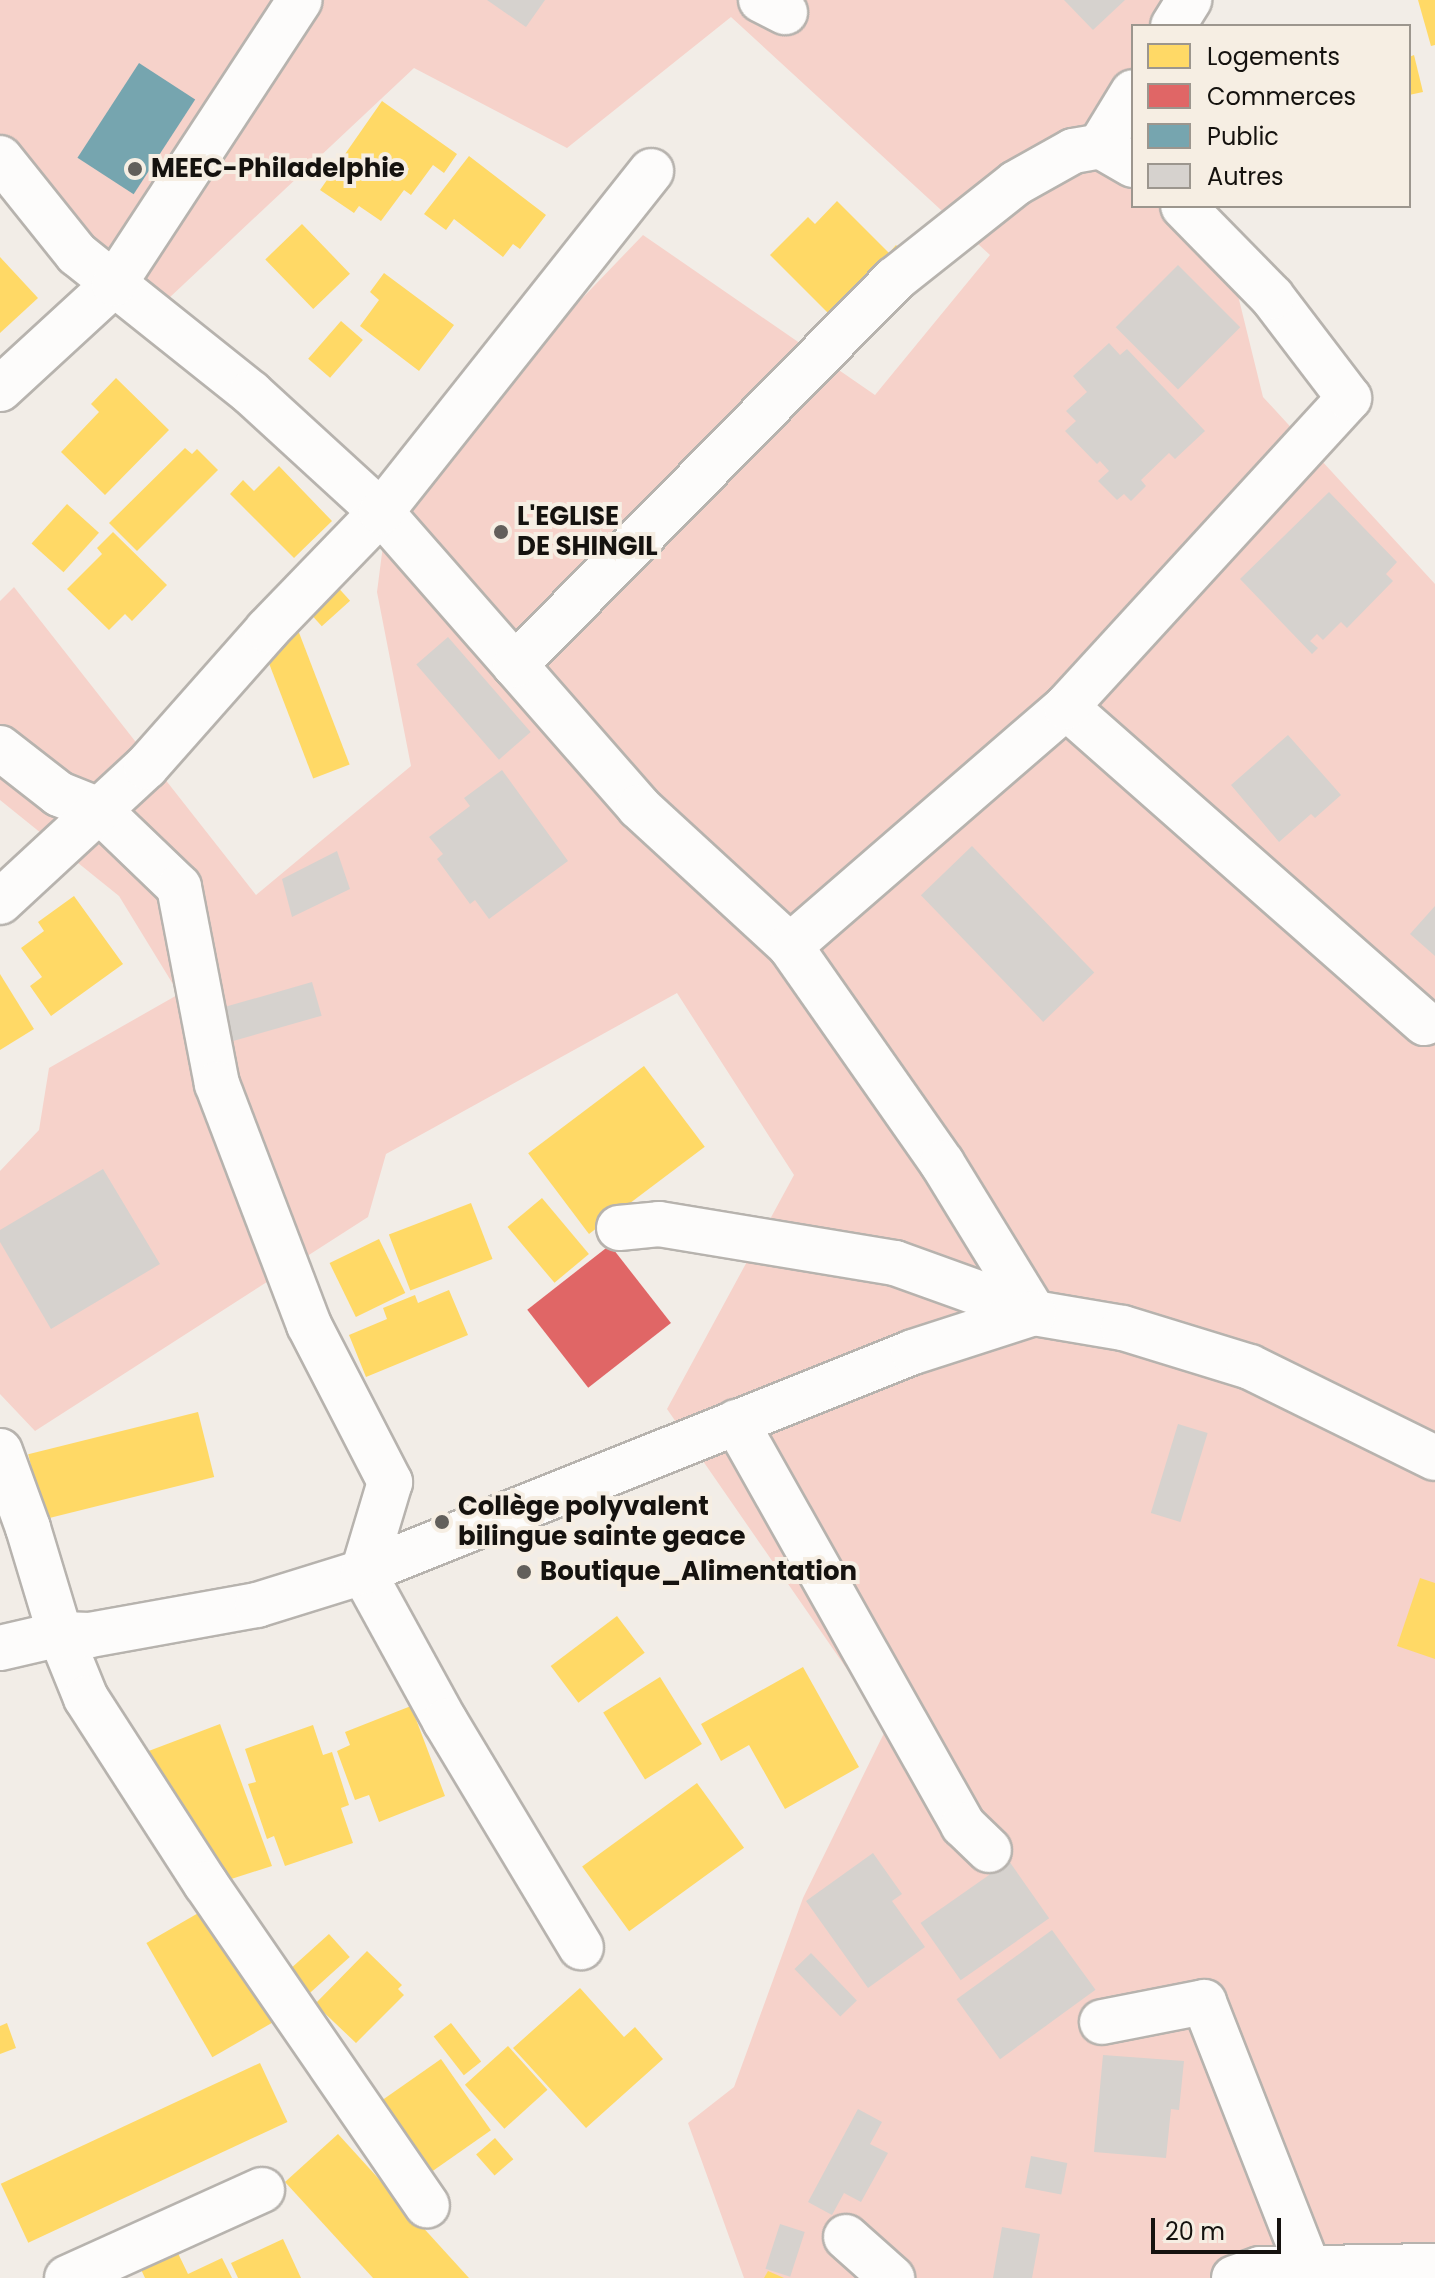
<!DOCTYPE html>
<html>
<head>
<meta charset="utf-8">
<style>
  body { margin:0 }
  #map { position:relative; width:1435px; height:2278px; overflow:hidden; background:#f2ede7; font-family:Poppins,sans-serif }
  div>[style] { position:absolute }
  [style*='--x'] { left:calc(var(--x)*1px); top:calc(var(--y)*1px); width:calc(var(--w)*1px); rotate:calc(var(--a)*1deg) }
  .green>* { inset:0; background:#f6d2ca }
  .homes>* { inset:0; background:#ffd966; transform-origin:0 0 }
  .shops>* { inset:0; background:#e06666; transform-origin:0 0 }
  .public>* { inset:0; background:#76a5af; transform-origin:0 0 }
  .building>* { inset:0; background:#d6d2ce; transform-origin:0 0 }
  .roads { filter:drop-shadow(2px 0 #b7b3ae) drop-shadow(-2px 0 #b7b3ae) drop-shadow(0 2px #b7b3ae) drop-shadow(0 -2px #b7b3ae) }
  .minor>* { height:44px; margin:-22px; padding:0 22px; transform-origin:22px; border-radius:22px; background:#fdfcfb }
  .dots>* { width:22px; height:22px; translate:-50% -50%; box-sizing:border-box; border:4px solid #f6eee3; border-radius:50% }
  span { translate:-50% -50%; white-space:nowrap; text-align:center; line-height:1.15; -webkit-text-stroke:8px #f6eee3; paint-order:stroke }
  .poi-label { font-size:26px; color:#15120f; font-weight:700 }
  .left { translate:0 -50%; text-align:left }
  .legend { position:absolute; left:1131px; top:24px; width:280px; height:184px; box-sizing:border-box; background:#f6eee3; border:2px solid #9c968e; margin:0; padding:10px 14px; list-style:none; font-size:24px; color:#15120f }
  .legend li { display:flex; align-items:center; gap:16px; height:40px }
  .legend b { width:40px; border:2px solid #9c968e }
  .scale { position:absolute; left:1151px; top:2218px; width:130px; height:36px; box-sizing:border-box; border:4px solid #15120f; border-top:0; padding-left:10px; font-size:24px; line-height:28px; white-space:nowrap; color:#15120f; -webkit-text-stroke:6px #f6eee3; paint-order:stroke }
</style>
</head>
<body>
<div id="map">
  <div class="green">
    <i style="clip-path:polygon(0 0,1166px 0,1172px 26px,1133px 26px,1133px 206px,1216px 206px,1263px 397px,1435px 584px,1435px 2278px,744px 2278px,688px 2123px,734px 2087px,803px 1898px,887px 1727px,667px 1409px,794px 1175px,677px 993px,386px 1154px,368px 1217px,35px 1431px,0 1394px,0 1171px,39px 1130px,49px 1068px,179px 994px,119px 896px,0 800px,0 601px,14px 587px,256px 895px,411px 766px,377px 592px,389px 499px,643px 235px,875px 395px,990px 255px,731px 17px,567px 148px,414px 68px,152px 314px,0 158px)"></i>
  </div>
  <div class="homes">
    <i style="clip-path:polygon(1418px 0,1435px 0,1435px 45px,1431px 46px)"></i>
    <i style="clip-path:polygon(1414px 55px,1423px 92px,1409px 95px,1409px 57px)"></i>
    <i style="clip-path:polygon(382px 101px,457px 154px,444px 173px,433px 165px,411px 195px,404px 190px,381px 221px,359px 206px,354px 213px,320px 190px)"></i>
    <i style="clip-path:polygon(469px 156px,546px 215px,520px 249px,513px 244px,503px 257px,454px 219px,446px 230px,424px 214px)"></i>
    <i style="clip-path:polygon(837px 201px,889px 253px,896px 245px,907px 257px,840px 325px,770px 255px,808px 217px,815px 224px)"></i>
    <i style="left:302px;top:224px;width:69px;height:51px;rotate:46deg"></i>
    <i style="clip-path:polygon(0 257px,38px 298px,0 333px)"></i>
    <i style="clip-path:polygon(384px 273px,454px 325px,419px 371px,360px 326px,379px 300px,370px 292px)"></i>
    <i style="left:341px;top:321px;width:29px;height:50px;rotate:41deg"></i>
    <i style="clip-path:polygon(116px 378px,169px 430px,105px 495px,61px 452px,99px 412px,91px 404px)"></i>
    <i style="clip-path:polygon(185px 448px,192px 454px,197px 449px,218px 470px,137px 551px,109px 523px)"></i>
    <i style="clip-path:polygon(279px 466px,332px 521px,294px 558px,230px 494px,243px 480px,254px 491px)"></i>
    <i style="left:67px;top:504px;width:43px;height:53px;rotate:42deg"></i>
    <i style="clip-path:polygon(113px 532px,167px 585px,132px 621px,125px 614px,109px 630px,67px 589px,102px 554px,97px 548px)"></i>
    <i style="left:334px;top:583px;width:24px;height:38px;rotate:48deg"></i>
    <i style="left:293px;top:617px;width:158px;height:39px;rotate:69deg"></i>
    <i style="clip-path:polygon(74px 896px,123px 964px,51px 1016px,30px 986px,42px 977px,21px 948px,44px 931px,38px 922px)"></i>
    <i style="clip-path:polygon(0 974px,34px 1029px,0 1050px)"></i>
    <i style="left:644px;top:1066px;width:101px;height:145px;rotate:53deg"></i>
    <i style="left:542px;top:1198px;width:73px;height:45px;rotate:50deg"></i>
    <i style="left:471px;top:1203px;width:60px;height:88px;rotate:69deg"></i>
    <i style="left:379px;top:1239px;width:60px;height:55px;rotate:64deg"></i>
    <i style="clip-path:polygon(449px 1290px,468px 1335px,366px 1377px,349px 1335px,387px 1319px,383px 1308px,415px 1295px,418px 1303px)"></i>
    <i style="left:198px;top:1412px;width:67px;height:175px;rotate:76deg"></i>
    <i style="clip-path:polygon(1420px 1578px,1435px 1583px,1435px 1659px,1397px 1646px)"></i>
    <i style="left:617px;top:1616px;width:46px;height:83px;rotate:53deg"></i>
    <i style="clip-path:polygon(803px 1667px,859px 1767px,785px 1809px,749px 1745px,721px 1761px,701px 1724px)"></i>
    <i style="left:660px;top:1677px;width:79px;height:67px;rotate:58deg"></i>
    <i style="clip-path:polygon(411px 1706px,445px 1796px,379px 1822px,369px 1795px,355px 1800px,337px 1751px,350px 1745px,345px 1732px)"></i>
    <i style="clip-path:polygon(220px 1724px,272px 1866px,225px 1881px,146px 1752px)"></i>
    <i style="clip-path:polygon(313px 1725px,323px 1755px,332px 1752px,349px 1805px,341px 1808px,353px 1843px,285px 1866px,274px 1836px,267px 1839px,248px 1784px,256px 1782px,245px 1749px)"></i>
    <i style="left:697px;top:1783px;width:80px;height:142px;rotate:54deg"></i>
    <i style="left:207px;top:1908px;width:132px;height:70px;rotate:60deg"></i>
    <i style="left:329px;top:1934px;width:31px;height:66px;rotate:48deg"></i>
    <i style="clip-path:polygon(367px 1951px,402px 1985px,398px 1989px,404px 1995px,356px 2043px,315px 2004px)"></i>
    <i style="clip-path:polygon(580px 1988px,624px 2037px,635px 2027px,663px 2059px,586px 2128px,513px 2048px)"></i>
    <i style="clip-path:polygon(7px 2023px,16px 2048px,0 2054px,0 2026px)"></i>
    <i style="left:451px;top:2023px;width:49px;height:22px;rotate:52deg"></i>
    <i style="left:508px;top:2046px;width:59px;height:58px;rotate:48deg"></i>
    <i style="left:441px;top:2059px;width:87px;height:75px;rotate:55deg"></i>
    <i style="left:260px;top:2063px;width:65px;height:286px;rotate:65deg"></i>
    <i style="clip-path:polygon(338px 2134px,469px 2278px,373px 2278px,285px 2182px)"></i>
    <i style="left:495px;top:2138px;width:28px;height:25px;rotate:49deg"></i>
    <i style="clip-path:polygon(283px 2239px,301px 2278px,238px 2278px,231px 2263px)"></i>
    <i style="clip-path:polygon(174px 2245px,188px 2274px,222px 2258px,232px 2278px,145px 2278px,138px 2263px)"></i>
    <i style="clip-path:polygon(768px 2271px,784px 2278px,764px 2278px)"></i>
  </div>
  <div class="shops">
    <i style="left:610px;top:1245px;width:99px;height:105px;rotate:52deg"></i>
  </div>
  <div class="public">
    <i style="left:139px;top:63px;width:67px;height:113px;rotate:33deg"></i>
  </div>
  <div class="building">
    <i style="clip-path:polygon(487px 0,545px 0,526px 27px)"></i>
    <i style="clip-path:polygon(1064px 0,1125px 0,1093px 30px)"></i>
    <i style="left:1178px;top:265px;width:88px;height:88px;rotate:45deg"></i>
    <i style="clip-path:polygon(1109px 343px,1120px 355px,1127px 349px,1205px 431px,1175px 459px,1169px 453px,1141px 480px,1146px 486px,1131px 501px,1124px 494px,1117px 500px,1098px 481px,1109px 471px,1100px 461px,1097px 464px,1065px 431px,1076px 421px,1066px 411px,1087px 392px,1073px 376px)"></i>
    <i style="clip-path:polygon(1329px 492px,1397px 562px,1386px 574px,1393px 581px,1347px 628px,1341px 622px,1323px 640px,1317px 634px,1310px 641px,1318px 648px,1312px 654px,1240px 579px)"></i>
    <i style="left:448px;top:637px;width:126px;height:42px;rotate:49deg"></i>
    <i style="clip-path:polygon(1288px 735px,1341px 795px,1315px 818px,1311px 814px,1279px 842px,1231px 785px)"></i>
    <i style="clip-path:polygon(502px 770px,568px 861px,489px 919px,475px 900px,470px 904px,437px 859px,443px 854px,429px 837px,470px 806px,464px 798px)"></i>
    <i style="left:972px;top:846px;width:176px;height:71px;rotate:46deg"></i>
    <i style="clip-path:polygon(337px 851px,350px 889px,292px 917px,282px 879px)"></i>
    <i style="clip-path:polygon(1435px 906px,1435px 956px,1410px 934px)"></i>
    <i style="left:312px;top:982px;width:35px;height:92px;rotate:74deg"></i>
    <i style="clip-path:polygon(103px 1169px,160px 1264px,51px 1329px,0 1242px,0 1230px)"></i>
    <i style="left:1178px;top:1424px;width:31px;height:93px;rotate:17deg"></i>
    <i style="clip-path:polygon(873px 1853px,902px 1894px,892px 1901px,925px 1947px,868px 1988px,806px 1901px)"></i>
    <i style="left:1009px;top:1861px;width:70px;height:108px;rotate:55deg"></i>
    <i style="left:1052px;top:1930px;width:74px;height:118px;rotate:54deg"></i>
    <i style="left:811px;top:1953px;width:66px;height:23px;rotate:46deg"></i>
    <i style="clip-path:polygon(1103px 2055px,1184px 2061px,1179px 2110px,1171px 2109px,1166px 2158px,1094px 2152px)"></i>
    <i style="clip-path:polygon(858px 2109px,882px 2122px,870px 2144px,888px 2153px,861px 2202px,844px 2193px,832px 2215px,808px 2202px)"></i>
    <i style="left:1031px;top:2156px;width:37px;height:32px;rotate:11deg"></i>
    <i style="left:780px;top:2224px;width:26px;height:47px;rotate:18deg"></i>
    <i style="clip-path:polygon(1002px 2227px,1040px 2234px,1032px 2278px,993px 2278px)"></i>
  </div>
  <div class="roads">
    <div class="minor">
      <i style="--x:761;--y:0;--w:27;--a:27"></i>
      <i style="--x:1173;--y:26;--w:31;--a:-58"></i>
      <i style="--x:1100;--y:146;--w:63;--a:-58.6"></i>
      <i style="--x:0;--y:158;--w:123;--a:51.3"></i>
      <i style="--x:77;--y:254;--w:223;--a:38.6"></i>
      <i style="--x:251;--y:393;--w:176;--a:42.5"></i>
      <i style="--x:381;--y:512;--w:392;--a:48.8"></i>
      <i style="--x:639;--y:807;--w:205;--a:42.6"></i>
      <i style="--x:790;--y:946;--w:265;--a:55"></i>
      <i style="--x:942;--y:1163;--w:176;--a:58.5"></i>
      <i style="--x:0;--y:389;--w:155;--a:-42.6"></i>
      <i style="--x:114;--y:284;--w:339;--a:-56.8"></i>
      <i style="--x:515;--y:665;--w:542;--a:-45.45"></i>
      <i style="--x:895;--y:279;--w:154;--a:-38.4"></i>
      <i style="--x:1016;--y:183;--w:65;--a:-29.3"></i>
      <i style="--x:1073;--y:151;--w:27;--a:-10"></i>
      <i style="--x:1100;--y:146;--w:38;--a:30"></i>
      <i style="--x:1066;--y:707;--w:478;--a:41.4"></i>
      <i style="--x:0;--y:748;--w:75;--a:37.9"></i>
      <i style="--x:59;--y:794;--w:43;--a:21.8"></i>
      <i style="--x:99;--y:810;--w:111;--a:43.9"></i>
      <i style="--x:179;--y:887;--w:201;--a:79.1"></i>
      <i style="--x:217;--y:1084;--w:258;--a:69.1"></i>
      <i style="--x:309;--y:1325;--w:177;--a:62.7"></i>
      <i style="--x:390;--y:1482;--w:94;--a:106.7"></i>
      <i style="--x:363;--y:1572;--w:170;--a:61.2"></i>
      <i style="--x:445;--y:1721;--w:264;--a:59"></i>
      <i style="--x:0;--y:902;--w:199;--a:-42.8"></i>
      <i style="--x:146;--y:767;--w:183;--a:-48.5"></i>
      <i style="--x:267;--y:630;--w:164;--a:-46"></i>
      <i style="--x:381;--y:512;--w:435;--a:-51.6"></i>
      <i style="--x:790;--y:946;--w:365;--a:-40.9"></i>
      <i style="--x:1066;--y:707;--w:419;--a:-47.5"></i>
      <i style="--x:1349;--y:398;--w:127;--a:-127.3"></i>
      <i style="--x:1272;--y:297;--w:127;--a:-134.4"></i>
      <i style="--x:619;--y:1228;--w:40;--a:-5.7"></i>
      <i style="--x:659;--y:1224;--w:239;--a:9.4"></i>
      <i style="--x:895;--y:1263;--w:148;--a:19.8"></i>
      <i style="--x:1034;--y:1313;--w:90;--a:9.6"></i>
      <i style="--x:1123;--y:1328;--w:133;--a:17.1"></i>
      <i style="--x:1250;--y:1367;--w:206;--a:26.2"></i>
      <i style="--x:736;--y:1422;--w:463;--a:60.6"></i>
      <i style="--x:963;--y:1825;--w:36;--a:44"></i>
      <i style="--x:0;--y:1451;--w:82;--a:70"></i>
      <i style="--x:28;--y:1528;--w:111;--a:73.2"></i>
      <i style="--x:60;--y:1634;--w:69;--a:67.9"></i>
      <i style="--x:86;--y:1698;--w:221;--a:57.2"></i>
      <i style="--x:206;--y:1884;--w:390;--a:55.5"></i>
      <i style="--x:0;--y:1648;--w:62;--a:-13.1"></i>
      <i style="--x:60;--y:1634;--w:30;--a:2"></i>
      <i style="--x:90;--y:1635;--w:170;--a:-10.2"></i>
      <i style="--x:257;--y:1605;--w:111;--a:-17.3"></i>
      <i style="--x:363;--y:1572;--w:592;--a:-21.8"></i>
      <i style="--x:913;--y:1352;--w:127;--a:-17.9"></i>
      <i style="--x:1102;--y:2022;--w:104;--a:-11.1"></i>
      <i style="--x:1204;--y:2002;--w:286;--a:68.6"></i>
      <i style="--x:846;--y:2237;--w:62;--a:41.7"></i>
      <i style="--x:67;--y:2278;--w:214;--a:-24.3"></i>
      <i style="--x:1234;--y:2278;--w:28;--a:-19"></i>
      <i style="--x:1260;--y:2269;--w:175;--a:-1"></i>
    </div>
  </div>
  <div class="dots">
    <i style="left:135px;top:169px;background:#625f5b"></i>
    <i style="left:501px;top:532px;background:#625f5b"></i>
    <i style="left:442px;top:1522px;background:#625f5b"></i>
    <i style="left:524px;top:1572px;background:#625f5b"></i>
  </div>
  <div class="poi-label">
    <span class="left" style="left:151px;top:169px">MEEC-Philadelphie</span>
    <span class="left" style="left:517px;top:532px">L'EGLISE<br>DE SHINGIL</span>
    <span class="left" style="left:458px;top:1522px">Collège polyvalent<br>bilingue sainte geace</span>
    <span class="left" style="left:540px;top:1572px">Boutique_Alimentation</span>
  </div>
  <ul class="legend">
  <li><b style="height:22px;background:#ffd966"></b>Logements</li>
  <li><b style="height:22px;background:#e06666"></b>Commerces</li>
  <li><b style="height:22px;background:#76a5af"></b>Public</li>
  <li><b style="height:22px;background:#d6d2ce"></b>Autres</li>
  </ul>
  <div class="scale">20 m</div>
</div>
</body>
</html>
